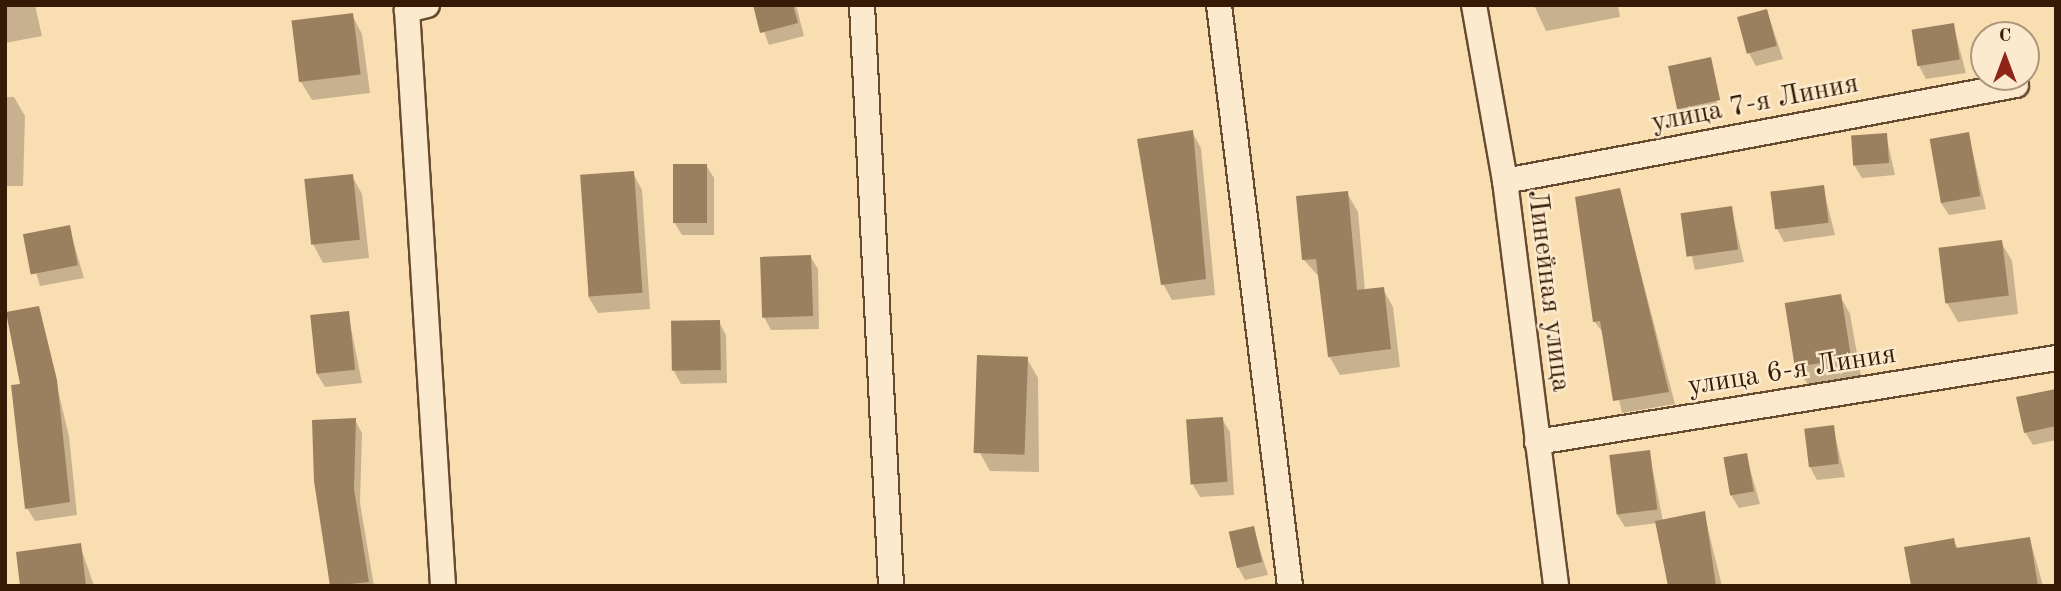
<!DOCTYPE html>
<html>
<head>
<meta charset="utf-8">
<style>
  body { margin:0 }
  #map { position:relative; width:2061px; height:591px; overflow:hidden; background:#f9deb2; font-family:"Old Standard TT",serif }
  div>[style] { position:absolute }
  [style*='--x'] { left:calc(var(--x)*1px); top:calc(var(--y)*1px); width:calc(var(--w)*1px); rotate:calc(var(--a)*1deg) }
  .shadow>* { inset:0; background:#0003 }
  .building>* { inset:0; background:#9b805f; transform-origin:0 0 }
  .roads { filter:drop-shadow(2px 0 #674b31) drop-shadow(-2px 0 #674b31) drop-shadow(0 2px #674b31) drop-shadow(0 -2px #674b31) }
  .minor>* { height:24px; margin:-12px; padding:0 12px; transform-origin:12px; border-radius:12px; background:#fbeacd }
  span { translate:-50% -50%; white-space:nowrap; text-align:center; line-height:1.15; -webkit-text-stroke:5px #fbeacd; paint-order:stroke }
  .street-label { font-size:28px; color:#361a06 }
  .frame { position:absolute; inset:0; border:7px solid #361a06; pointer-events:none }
  .north { position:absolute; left:1970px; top:21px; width:70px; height:70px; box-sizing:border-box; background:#fbeacd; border:2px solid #ac977d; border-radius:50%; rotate:0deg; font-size:19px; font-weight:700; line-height:28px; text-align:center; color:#361a06 }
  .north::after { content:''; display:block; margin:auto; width:24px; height:32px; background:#8f2418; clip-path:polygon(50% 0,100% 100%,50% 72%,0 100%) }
</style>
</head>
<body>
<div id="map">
  <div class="shadow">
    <i style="clip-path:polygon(5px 5px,35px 5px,42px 36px,5px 43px)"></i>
    <i style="clip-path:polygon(754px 5px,796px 5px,804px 36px,769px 45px)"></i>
    <i style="clip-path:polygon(1534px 5px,1618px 5px,1620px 17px,1546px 31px)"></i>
    <i style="clip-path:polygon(1767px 11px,1783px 59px,1756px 66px,1749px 53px)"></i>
    <i style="clip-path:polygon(352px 15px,362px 34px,370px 93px,312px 100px,301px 82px)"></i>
    <i style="clip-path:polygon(1953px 24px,1966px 73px,1926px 79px,1919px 66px)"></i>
    <i style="clip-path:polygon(1711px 73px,1719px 114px,1685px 121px,1678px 108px)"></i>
    <i style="clip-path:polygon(5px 97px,14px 97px,25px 116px,23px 186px,5px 186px)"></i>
    <i style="clip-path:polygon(1192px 132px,1201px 148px,1215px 295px,1172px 300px,1163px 284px)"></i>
    <i style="clip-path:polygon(1968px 133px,1986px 209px,1949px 215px,1941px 203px)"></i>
    <i style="clip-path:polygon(1886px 135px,1895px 175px,1862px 178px,1854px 165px)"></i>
    <i style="clip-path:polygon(706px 165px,714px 178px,714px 235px,682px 235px,674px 222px)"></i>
    <i style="clip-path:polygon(633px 173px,642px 190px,650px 309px,598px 313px,588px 296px)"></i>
    <i style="clip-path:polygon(352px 176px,362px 194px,369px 258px,323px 263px,313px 244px)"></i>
    <i style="clip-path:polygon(1823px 187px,1835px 235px,1784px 242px,1777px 229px)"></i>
    <i style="clip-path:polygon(1619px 190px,1675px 404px,1622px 413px,1604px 334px,1594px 321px)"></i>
    <i style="clip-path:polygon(1347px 193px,1358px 212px,1365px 291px,1383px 289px,1393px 307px,1400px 367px,1340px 375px,1329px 356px,1320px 278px,1304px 260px,1298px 198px)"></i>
    <i style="clip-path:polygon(1731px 208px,1744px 262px,1695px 270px,1682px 214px)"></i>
    <i style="clip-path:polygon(69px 227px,84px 278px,40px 286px,25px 235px)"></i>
    <i style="clip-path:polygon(2001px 242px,2012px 261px,2018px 314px,1958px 322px,1947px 303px)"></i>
    <i style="clip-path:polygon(810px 256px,818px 269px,819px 329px,771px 330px,764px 317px)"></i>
    <i style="clip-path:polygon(1840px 296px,1850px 314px,1861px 376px,1808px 385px,1797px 367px)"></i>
    <i style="clip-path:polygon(38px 308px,69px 436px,77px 515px,35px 521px,27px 508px,22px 386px)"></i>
    <i style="clip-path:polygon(348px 313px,362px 383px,325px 387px,317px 374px)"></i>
    <i style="clip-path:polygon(719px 322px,726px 335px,727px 383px,681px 384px,674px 371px)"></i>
    <i style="clip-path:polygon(1027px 359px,1038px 378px,1039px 472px,990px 471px,980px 453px)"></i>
    <i style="clip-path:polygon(2056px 391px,2056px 440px,2033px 445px,2025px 432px)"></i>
    <i style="clip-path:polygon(1222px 419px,1230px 432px,1234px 495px,1200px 497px,1193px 485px)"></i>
    <i style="clip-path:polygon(355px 420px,362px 433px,360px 503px,374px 586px,332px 586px)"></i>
    <i style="clip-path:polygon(1833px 427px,1845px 477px,1817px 480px,1810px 467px)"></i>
    <i style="clip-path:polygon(1649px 452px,1663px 521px,1704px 513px,1722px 586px,1670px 586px,1658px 523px,1625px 527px,1617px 514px)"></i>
    <i style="clip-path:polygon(1746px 455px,1760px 504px,1739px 508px,1731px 495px)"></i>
    <i style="clip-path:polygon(1253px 528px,1268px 575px,1245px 580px,1238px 567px)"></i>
    <i style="clip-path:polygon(2030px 539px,2043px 586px,1913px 586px,1953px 540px,1959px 550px)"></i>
    <i style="clip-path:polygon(80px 545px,94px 586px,22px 586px)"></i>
  </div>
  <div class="building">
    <i style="clip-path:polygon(753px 5px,793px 5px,798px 23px,760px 33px)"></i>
    <i style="left:1767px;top:9px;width:38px;height:31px;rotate:75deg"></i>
    <i style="left:353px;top:13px;width:62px;height:62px;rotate:83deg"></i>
    <i style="left:1954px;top:23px;width:37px;height:43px;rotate:81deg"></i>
    <i style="left:1711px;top:57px;width:44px;height:44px;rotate:78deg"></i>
    <i style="clip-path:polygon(1193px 130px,1206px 279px,1161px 285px,1137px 139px)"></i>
    <i style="left:1969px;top:132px;width:65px;height:40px;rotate:80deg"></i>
    <i style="left:1887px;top:133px;width:30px;height:36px;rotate:86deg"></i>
    <i style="left:673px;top:164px;width:34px;height:59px"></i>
    <i style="left:634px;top:171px;width:122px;height:54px;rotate:86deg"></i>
    <i style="left:353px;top:174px;width:66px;height:49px;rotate:84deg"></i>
    <i style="left:1824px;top:185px;width:38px;height:54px;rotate:83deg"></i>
    <i style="clip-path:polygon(1620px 188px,1669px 392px,1613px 401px,1600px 321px,1593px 322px,1575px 197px)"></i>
    <i style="clip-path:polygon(1348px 191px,1357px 290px,1384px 287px,1391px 349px,1328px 357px,1316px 259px,1302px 260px,1296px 196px)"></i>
    <i style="left:1732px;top:206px;width:44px;height:52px;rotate:82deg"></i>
    <i style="left:70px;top:225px;width:41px;height:48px;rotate:79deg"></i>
    <i style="left:2002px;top:240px;width:56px;height:64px;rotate:83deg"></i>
    <i style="left:811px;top:255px;width:61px;height:51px;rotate:88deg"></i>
    <i style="left:1841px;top:294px;width:65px;height:57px;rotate:81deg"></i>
    <i style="clip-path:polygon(39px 306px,57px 380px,70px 502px,25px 509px,11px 385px,20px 384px,6px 312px)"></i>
    <i style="left:349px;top:311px;width:59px;height:39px;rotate:84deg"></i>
    <i style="left:720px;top:320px;width:50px;height:49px;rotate:89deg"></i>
    <i style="left:977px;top:355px;width:51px;height:98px;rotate:2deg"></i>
    <i style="clip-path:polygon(2056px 389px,2056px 426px,2024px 433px,2016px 397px)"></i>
    <i style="left:1223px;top:417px;width:65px;height:37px;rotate:86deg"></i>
    <i style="clip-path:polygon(356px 418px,354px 489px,369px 582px,330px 586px,314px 481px,312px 420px)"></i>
    <i style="left:1834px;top:425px;width:39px;height:30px;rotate:83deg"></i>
    <i style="left:1650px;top:450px;width:60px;height:41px;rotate:83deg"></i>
    <i style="left:1747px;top:453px;width:39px;height:24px;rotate:80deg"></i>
    <i style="clip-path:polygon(1705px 511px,1716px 586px,1668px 586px,1655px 521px)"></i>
    <i style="left:1254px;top:526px;width:37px;height:26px;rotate:77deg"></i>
    <i style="clip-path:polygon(2030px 537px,2038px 586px,1911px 586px,1904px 547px,1954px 538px,1956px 548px)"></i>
    <i style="clip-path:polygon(81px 543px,86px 586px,20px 586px,16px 552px)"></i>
  </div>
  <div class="roads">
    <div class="minor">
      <i style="--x:427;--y:5;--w:21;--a:166"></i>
      <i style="--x:407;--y:10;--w:577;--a:86.42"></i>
      <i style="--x:862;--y:5;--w:582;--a:87.14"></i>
      <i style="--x:1219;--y:5;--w:585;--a:83.03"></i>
      <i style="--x:1474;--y:5;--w:179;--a:80"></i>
      <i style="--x:1505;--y:181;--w:408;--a:82.8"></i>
      <i style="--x:1505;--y:181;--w:520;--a:-10.64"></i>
      <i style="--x:1537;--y:442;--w:526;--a:-9.19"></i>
    </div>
  </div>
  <div class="street-label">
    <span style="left:1755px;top:104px;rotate:-11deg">улица 7-я Линия</span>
    <span style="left:1548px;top:291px;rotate:83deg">Линейная улица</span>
    <span style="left:1792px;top:371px;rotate:-9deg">улица 6-я Линия</span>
  </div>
  <div class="frame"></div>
  <div class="north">С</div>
</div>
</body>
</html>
